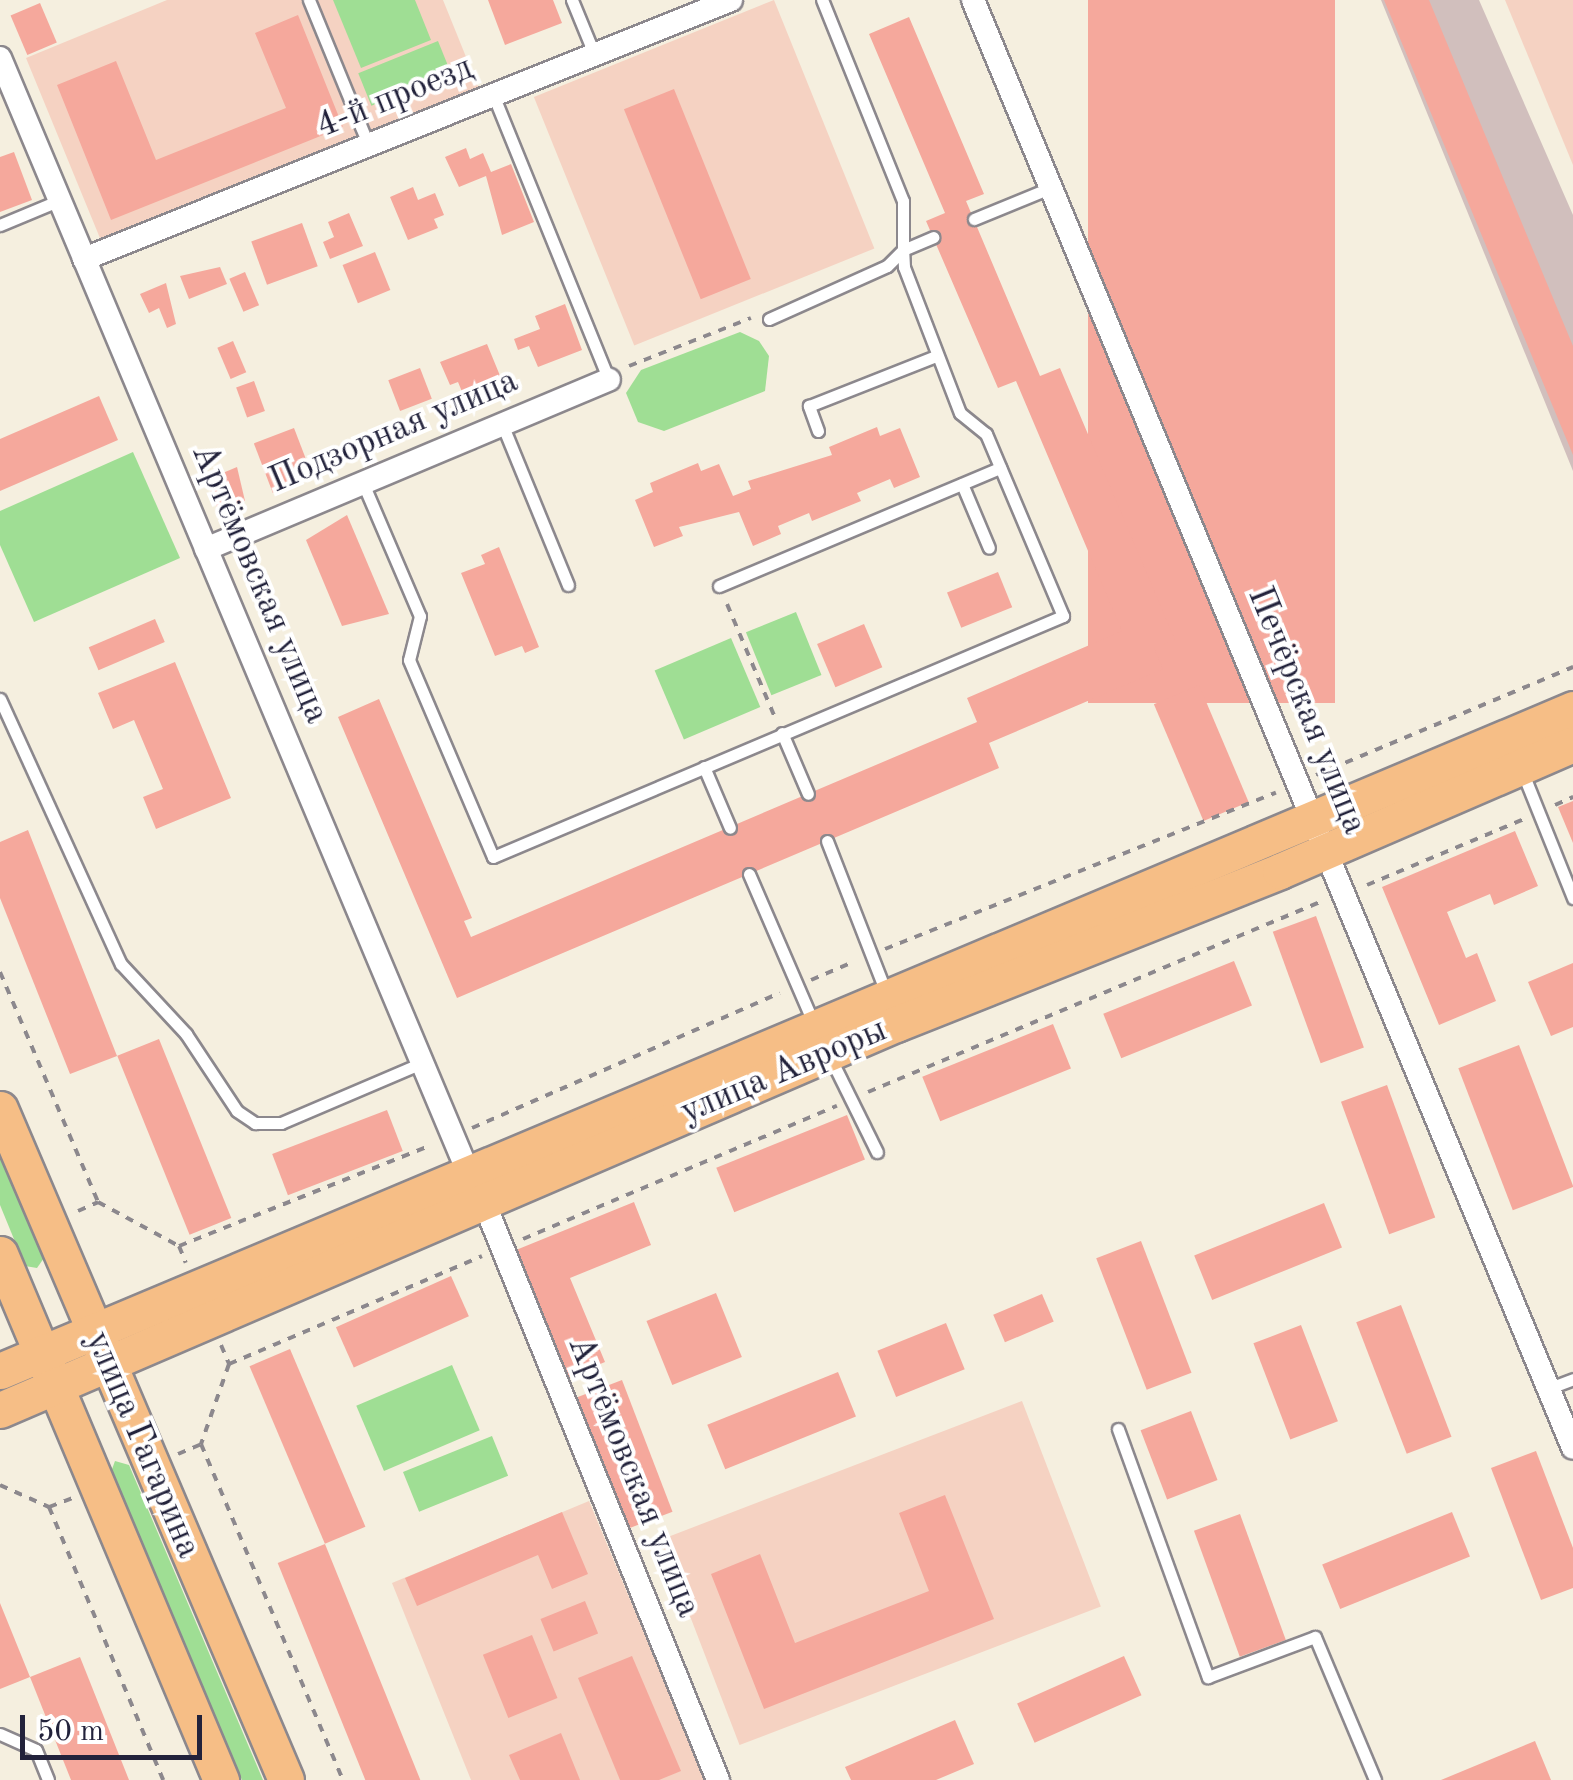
<!DOCTYPE html>
<html>
<head>
<meta charset="utf-8">
<style>
  body { margin:0 }
  #map { position:relative; width:1573px; height:1780px; overflow:hidden; background:#f5efdf; font-family:"Old Standard TT",serif }
  div>[style] { position:absolute }
  [style*='--x'] { left:calc(var(--x)*1px); top:calc(var(--y)*1px); width:calc(var(--w)*1px); rotate:calc(var(--a)*1deg) }
  .built>* { inset:0; background:#f5d2c2; transform-origin:0 0 }
  .industrial>* { inset:0; background:#d1bfbd }
  .green>* { inset:0; background:#9fde94; transform-origin:0 0 }
  .building>* { inset:0; background:#f5a89c; transform-origin:0 0 }
  .path>* { height:4px; margin-top:-2px; transform-origin:0; background:repeating-linear-gradient(90deg,#8c888d 0 8px,transparent 0 16px) }
  .roads { filter:drop-shadow(2px 0 #8c888d) drop-shadow(-2px 0 #8c888d) drop-shadow(0 2px #8c888d) drop-shadow(0 -2px #8c888d) }
  .service>* { height:11px; margin:-5.5px; padding:0 5.5px; transform-origin:5.5px; border-radius:5.5px; background:#fff }
  .minor>* { height:22px; margin:-11px; padding:0 11px; transform-origin:11px; border-radius:11px; background:#fff }
  .primary>* { height:35px; margin:-17.5px; padding:0 17.5px; transform-origin:17.5px; border-radius:17.5px; background:#f6be86 }
  span { translate:-50% -50%; white-space:nowrap; text-align:center; line-height:1.15; -webkit-text-stroke:8px #fff; paint-order:stroke }
  .street-label { font-size:35px; color:#22223b }
  .scale { position:absolute; left:20px; top:1715px; width:182px; height:45px; box-sizing:border-box; border:5px solid #22223b; border-top:0; padding-left:12px; font-size:30px; line-height:35px; white-space:nowrap; color:#22223b; -webkit-text-stroke:8px #fff; paint-order:stroke }
</style>
</head>
<body>
<div id="map">
  <div class="built">
    <i style="clip-path:polygon(167px 0,443px 0,479px 89px,102px 243px,26px 58px)"></i>
    <i style="left:774px;top:0;width:268px;height:259px;rotate:68deg"></i>
    <i style="clip-path:polygon(1505px 0,1573px 0,1573px 165px)"></i>
    <i style="left:1022px;top:1401px;width:220px;height:387px;rotate:69deg"></i>
    <i style="clip-path:polygon(589px 1501px,705px 1780px,471px 1780px,392px 1583px)"></i>
  </div>
  <div class="industrial">
    <i style="clip-path:polygon(1381px 0,1479px 0,1573px 215px,1573px 471px)"></i>
  </div>
  <div class="green">
    <i style="clip-path:polygon(333px 0,415px 0,431px 40px,361px 68px)"></i>
    <i style="left:438px;top:41px;width:35px;height:86px;rotate:68deg"></i>
    <i style="clip-path:polygon(740px 332px,759px 341px,769px 356px,765px 391px,664px 431px,638px 422px,626px 393px,641px 370px)"></i>
    <i style="clip-path:polygon(133px 452px,180px 558px,34px 622px,0 545px,0 511px)"></i>
    <i style="left:796px;top:612px;width:68px;height:54px;rotate:68deg"></i>
    <i style="left:731px;top:638px;width:75px;height:83px;rotate:67deg"></i>
    <i style="clip-path:polygon(0 1153px,44px 1258px,37px 1268px,25px 1266px,0 1205px)"></i>
    <i style="left:452px;top:1365px;width:71px;height:104px;rotate:67deg"></i>
    <i style="left:492px;top:1436px;width:43px;height:96px;rotate:68deg"></i>
    <i style="clip-path:polygon(115px 1461px,129px 1465px,263px 1780px,242px 1780px,111px 1472px)"></i>
  </div>
  <div class="building">
    <i style="clip-path:polygon(488px 0,553px 0,562px 23px,505px 45px)"></i>
    <i style="left:1088px;top:0;width:247px;height:703px"></i>
    <i style="clip-path:polygon(1384px 0,1429px 0,1573px 346px,1573px 455px)"></i>
    <i style="left:40px;top:3px;width:43px;height:32px;rotate:67deg"></i>
    <i style="clip-path:polygon(298px 15px,343px 127px,111px 220px,57px 85px,116px 61px,156px 160px,286px 108px,255px 33px)"></i>
    <i style="clip-path:polygon(909px 17px,984px 194px,966px 201px,1040px 376px,1060px 368px,1175px 640px,1154px 648px,1163px 669px,989px 743px,999px 768px,457px 998px,338px 717px,379px 699px,472px 918px,464px 921px,471px 937px,977px 722px,967px 698px,1122px 631px,1016px 381px,998px 388px,926px 221px,945px 213px,869px 34px)"></i>
    <i style="left:674px;top:89px;width:205px;height:54px;rotate:68deg"></i>
    <i style="clip-path:polygon(466px 148px,470px 159px,483px 153px,491px 172px,511px 164px,534px 222px,502px 235px,486px 176px,459px 187px,445px 157px)"></i>
    <i style="clip-path:polygon(14px 152px,32px 200px,0 212px,0 157px)"></i>
    <i style="clip-path:polygon(413px 187px,418px 200px,435px 193px,444px 215px,434px 219px,438px 228px,408px 240px,390px 197px)"></i>
    <i style="clip-path:polygon(349px 213px,363px 246px,330px 259px,323px 242px,334px 237px,328px 222px)"></i>
    <i style="left:302px;top:223px;width:46px;height:54px;rotate:70deg"></i>
    <i style="left:375px;top:252px;width:41px;height:35px;rotate:68deg"></i>
    <i style="clip-path:polygon(220px 267px,227px 284px,189px 299px,180px 276px)"></i>
    <i style="left:245px;top:272px;width:36px;height:17px;rotate:67deg"></i>
    <i style="clip-path:polygon(166px 283px,176px 324px,167px 328px,159px 308px,149px 313px,140px 294px)"></i>
    <i style="clip-path:polygon(565px 304px,582px 350px,538px 367px,529px 346px,518px 350px,514px 339px,540px 329px,535px 316px)"></i>
    <i style="left:233px;top:341px;width:34px;height:17px;rotate:67deg"></i>
    <i style="clip-path:polygon(487px 344px,503px 383px,465px 399px,458px 382px,450px 385px,440px 362px)"></i>
    <i style="left:420px;top:368px;width:33px;height:34px;rotate:69deg"></i>
    <i style="left:254px;top:381px;width:32px;height:19px;rotate:70deg"></i>
    <i style="clip-path:polygon(99px 396px,118px 440px,0 491px,0 439px)"></i>
    <i style="clip-path:polygon(877px 427px,880px 436px,900px 428px,920px 477px,894px 488px,890px 479px,857px 493px,861px 501px,812px 521px,809px 513px,778px 526px,781px 534px,753px 546px,739px 512px,679px 527px,683px 536px,654px 547px,635px 500px,653px 492px,650px 483px,698px 463px,701px 471px,719px 464px,733px 496px,751px 489px,748px 481px,832px 455px,829px 447px)"></i>
    <i style="left:294px;top:428px;width:53px;height:43px;rotate:69deg"></i>
    <i style="clip-path:polygon(237px 467px,245px 501px,219px 512px,206px 480px)"></i>
    <i style="clip-path:polygon(347px 515px,389px 614px,342px 626px,306px 540px)"></i>
    <i style="clip-path:polygon(499px 547px,539px 647px,525px 653px,522px 646px,495px 656px,461px 573px,485px 564px,481px 555px)"></i>
    <i style="left:998px;top:572px;width:38px;height:55px;rotate:68deg"></i>
    <i style="left:155px;top:619px;width:25px;height:72px;rotate:67deg"></i>
    <i style="left:864px;top:624px;width:47px;height:51px;rotate:67deg"></i>
    <i style="clip-path:polygon(175px 662px,231px 798px,156px 829px,143px 797px,163px 789px,134px 720px,113px 729px,98px 693px)"></i>
    <i style="left:1199px;top:685px;width:127px;height:49px;rotate:67deg"></i>
    <i style="clip-path:polygon(1573px 801px,1573px 843px,1558px 807px)"></i>
    <i style="clip-path:polygon(28px 830px,117px 1056px,70px 1074px,0 898px,0 842px)"></i>
    <i style="clip-path:polygon(1515px 831px,1538px 886px,1494px 905px,1490px 894px,1447px 912px,1466px 958px,1477px 953px,1496px 1001px,1439px 1025px,1382px 887px)"></i>
    <i style="left:1316px;top:916px;width:140px;height:46px;rotate:70deg"></i>
    <i style="left:1234px;top:961px;width:48px;height:141px;rotate:68deg"></i>
    <i style="clip-path:polygon(1573px 963px,1573px 1027px,1551px 1036px,1528px 982px)"></i>
    <i style="left:1053px;top:1024px;width:48px;height:141px;rotate:68deg"></i>
    <i style="left:159px;top:1039px;width:193px;height:45px;rotate:68deg"></i>
    <i style="left:1519px;top:1045px;width:152px;height:65px;rotate:69deg"></i>
    <i style="left:1387px;top:1085px;width:141px;height:49px;rotate:70deg"></i>
    <i style="left:387px;top:1110px;width:44px;height:123px;rotate:69deg"></i>
    <i style="left:847px;top:1115px;width:48px;height:141px;rotate:68deg"></i>
    <i style="clip-path:polygon(634px 1202px,651px 1245px,570px 1278px,605px 1362px,569px 1377px,516px 1250px)"></i>
    <i style="left:1324px;top:1203px;width:48px;height:140px;rotate:68deg"></i>
    <i style="left:1141px;top:1241px;width:141px;height:48px;rotate:69deg"></i>
    <i style="left:451px;top:1276px;width:44px;height:126px;rotate:66deg"></i>
    <i style="left:716px;top:1293px;width:69px;height:75px;rotate:68deg"></i>
    <i style="left:1042px;top:1294px;width:30px;height:53px;rotate:67deg"></i>
    <i style="left:1401px;top:1305px;width:141px;height:48px;rotate:69deg"></i>
    <i style="left:946px;top:1323px;width:50px;height:74px;rotate:68deg"></i>
    <i style="left:1301px;top:1325px;width:103px;height:51px;rotate:69deg"></i>
    <i style="left:290px;top:1349px;width:193px;height:44px;rotate:67deg"></i>
    <i style="left:838px;top:1372px;width:48px;height:141px;rotate:68deg"></i>
    <i style="left:622px;top:1380px;width:141px;height:48px;rotate:69deg"></i>
    <i style="left:1191px;top:1411px;width:74px;height:54px;rotate:69deg"></i>
    <i style="clip-path:polygon(1536px 1451px,1573px 1548px,1573px 1588px,1541px 1600px,1491px 1468px)"></i>
    <i style="clip-path:polygon(945px 1495px,994px 1619px,764px 1709px,711px 1574px,760px 1554px,795px 1643px,929px 1591px,899px 1513px)"></i>
    <i style="clip-path:polygon(562px 1512px,588px 1574px,552px 1589px,538px 1555px,417px 1606px,405px 1578px)"></i>
    <i style="left:1452px;top:1512px;width:48px;height:140px;rotate:68deg"></i>
    <i style="left:1240px;top:1514px;width:134px;height:49px;rotate:70deg"></i>
    <i style="left:325px;top:1544px;width:255px;height:51px;rotate:68deg"></i>
    <i style="left:585px;top:1601px;width:35px;height:48px;rotate:68deg"></i>
    <i style="clip-path:polygon(0 1603px,30px 1677px,0 1689px)"></i>
    <i style="left:532px;top:1635px;width:68px;height:53px;rotate:68deg"></i>
    <i style="clip-path:polygon(632px 1656px,681px 1771px,659px 1780px,620px 1780px,578px 1678px)"></i>
    <i style="left:1124px;top:1656px;width:43px;height:117px;rotate:66deg"></i>
    <i style="clip-path:polygon(80px 1657px,129px 1780px,71px 1780px,30px 1677px)"></i>
    <i style="clip-path:polygon(955px 1720px,974px 1764px,936px 1780px,851px 1780px,845px 1767px)"></i>
    <i style="clip-path:polygon(561px 1733px,580px 1780px,520px 1780px,509px 1755px)"></i>
    <i style="clip-path:polygon(1535px 1741px,1551px 1780px,1441px 1780px)"></i>
  </div>
  <div class="path">
    <i style="--x:629;--y:366;--w:131;--a:-21.5"></i>
    <i style="--x:727;--y:604;--w:126;--a:67.1"></i>
    <i style="--x:1316;--y:775;--w:279;--a:-22.8"></i>
    <i style="--x:1555;--y:805;--w:20;--a:-24"></i>
    <i style="--x:1367;--y:885;--w:170;--a:-22.8"></i>
    <i style="--x:885;--y:949;--w:421;--a:-21.8"></i>
    <i style="--x:0;--y:972;--w:250;--a:66.9"></i>
    <i style="--x:811;--y:980;--w:46;--a:-23.2"></i>
    <i style="--x:868;--y:1092;--w:490;--a:-22.8"></i>
    <i style="--x:472;--y:1128;--w:336;--a:-23.7"></i>
    <i style="--x:78;--y:1211;--w:22;--a:-24"></i>
    <i style="--x:98;--y:1202;--w:92;--a:28.5"></i>
    <i style="--x:179;--y:1246;--w:271;--a:-21.8"></i>
    <i style="--x:523;--y:1239;--w:341;--a:-23"></i>
    <i style="--x:179;--y:1246;--w:18;--a:68"></i>
    <i style="--x:221;--y:1345;--w:21;--a:67"></i>
    <i style="--x:229;--y:1364;--w:85;--a:109.3"></i>
    <i style="--x:201;--y:1444;--w:365;--a:67.1"></i>
    <i style="--x:229;--y:1364;--w:275;--a:-23.1"></i>
    <i style="--x:178;--y:1454;--w:25;--a:-23"></i>
    <i style="--x:0;--y:1485;--w:54;--a:24.2"></i>
    <i style="--x:49;--y:1507;--w:25;--a:-21"></i>
    <i style="--x:49;--y:1507;--w:296;--a:67.3"></i>
  </div>
  <div class="roads">
    <div class="service">
      <i style="--x:309;--y:0;--w:158;--a:67.7"></i>
      <i style="--x:572;--y:0;--w:61;--a:67.7"></i>
      <i style="--x:494;--y:97;--w:305;--a:67.9"></i>
      <i style="--x:974;--y:219;--w:84;--a:-22.3"></i>
      <i style="--x:0;--y:225;--w:65;--a:-22.6"></i>
      <i style="--x:769;--y:319;--w:129;--a:-24.2"></i>
      <i style="--x:887;--y:266;--w:23;--a:-45"></i>
      <i style="--x:903;--y:250;--w:49;--a:-90"></i>
      <i style="--x:903;--y:201;--w:217;--a:-111.9"></i>
      <i style="--x:502;--y:424;--w:174;--a:67.7"></i>
      <i style="--x:818;--y:431;--w:27;--a:-110"></i>
      <i style="--x:809;--y:406;--w:136;--a:-21.5"></i>
      <i style="--x:362;--y:481;--w:147;--a:66.8"></i>
      <i style="--x:420;--y:616;--w:45;--a:104"></i>
      <i style="--x:409;--y:660;--w:214;--a:66.9"></i>
      <i style="--x:493;--y:857;--w:619;--a:-22.92"></i>
      <i style="--x:1063;--y:616;--w:198;--a:-112.9"></i>
      <i style="--x:986;--y:434;--w:33;--a:-141"></i>
      <i style="--x:960;--y:413;--w:156;--a:-111"></i>
      <i style="--x:904;--y:267;--w:17;--a:-93"></i>
      <i style="--x:903;--y:250;--w:33;--a:-23"></i>
      <i style="--x:962;--y:484;--w:69;--a:67.1"></i>
      <i style="--x:719;--y:586;--w:305;--a:-22.8"></i>
      <i style="--x:0;--y:699;--w:291;--a:65.5"></i>
      <i style="--x:121;--y:964;--w:96;--a:47.1"></i>
      <i style="--x:186;--y:1034;--w:92;--a:56.5"></i>
      <i style="--x:237;--y:1111;--w:22;--a:34"></i>
      <i style="--x:255;--y:1123;--w:26;--a:0"></i>
      <i style="--x:281;--y:1123;--w:153;--a:-23.1"></i>
      <i style="--x:782;--y:733;--w:66;--a:66.9"></i>
      <i style="--x:704;--y:767;--w:66;--a:66.9"></i>
      <i style="--x:1522;--y:771;--w:137;--a:68.1"></i>
      <i style="--x:827;--y:841;--w:162;--a:68.7"></i>
      <i style="--x:749;--y:874;--w:161;--a:66.6"></i>
      <i style="--x:830;--y:1057;--w:106;--a:63.7"></i>
      <i style="--x:1550;--y:1388;--w:25;--a:-21"></i>
      <i style="--x:1118;--y:1429;--w:264;--a:70.1"></i>
      <i style="--x:1208;--y:1677;--w:114;--a:-20.5"></i>
      <i style="--x:1315;--y:1637;--w:155;--a:67.2"></i>
      <i style="--x:0;--y:1734;--w:39;--a:24"></i>
      <i style="--x:36;--y:1750;--w:32;--a:68"></i>
    </div>
    <div class="minor">
      <i style="--x:973;--y:0;--w:1567;--a:67.49"></i>
      <i style="--x:0;--y:58;--w:1208;--a:67.21"></i>
      <i style="--x:84;--y:259;--w:697;--a:-21.82"></i>
      <i style="--x:206;--y:549;--w:437;--a:-22.8"></i>
      <i style="--x:483;--y:1200;--w:626;--a:67.94"></i>
    </div>
    <div class="primary">
      <i style="--x:0;--y:1109;--w:729;--a:66.91"></i>
      <i style="--x:0;--y:1254;--w:571;--a:67.21"></i>
      <i style="--x:0;--y:1371;--w:1707;--a:-22.82"></i>
      <i style="--x:0;--y:1410;--w:976;--a:-23.31"></i>
      <i style="--x:896;--y:1024;--w:413;--a:-21.7"></i>
      <i style="--x:1280;--y:871;--w:319;--a:-23.4"></i>
    </div>
  </div>
  <div class="street-label">
    <span style="left:395px;top:98px;rotate:-22deg">4-й проезд</span>
    <span style="left:394px;top:432px;rotate:-23deg">Подзорная улица</span>
    <span style="left:259px;top:584px;rotate:67deg">Артёмовская улица</span>
    <span style="left:1306px;top:711px;rotate:68deg">Печёрская улица</span>
    <span style="left:784px;top:1072px;rotate:-23deg">улица Авроры</span>
    <span style="left:142px;top:1445px;rotate:67deg">улица Гагарина</span>
    <span style="left:633px;top:1477px;rotate:68deg">Артёмовская улица</span>
  </div>
  <div class="scale">50 m</div>
</div>
</body>
</html>
